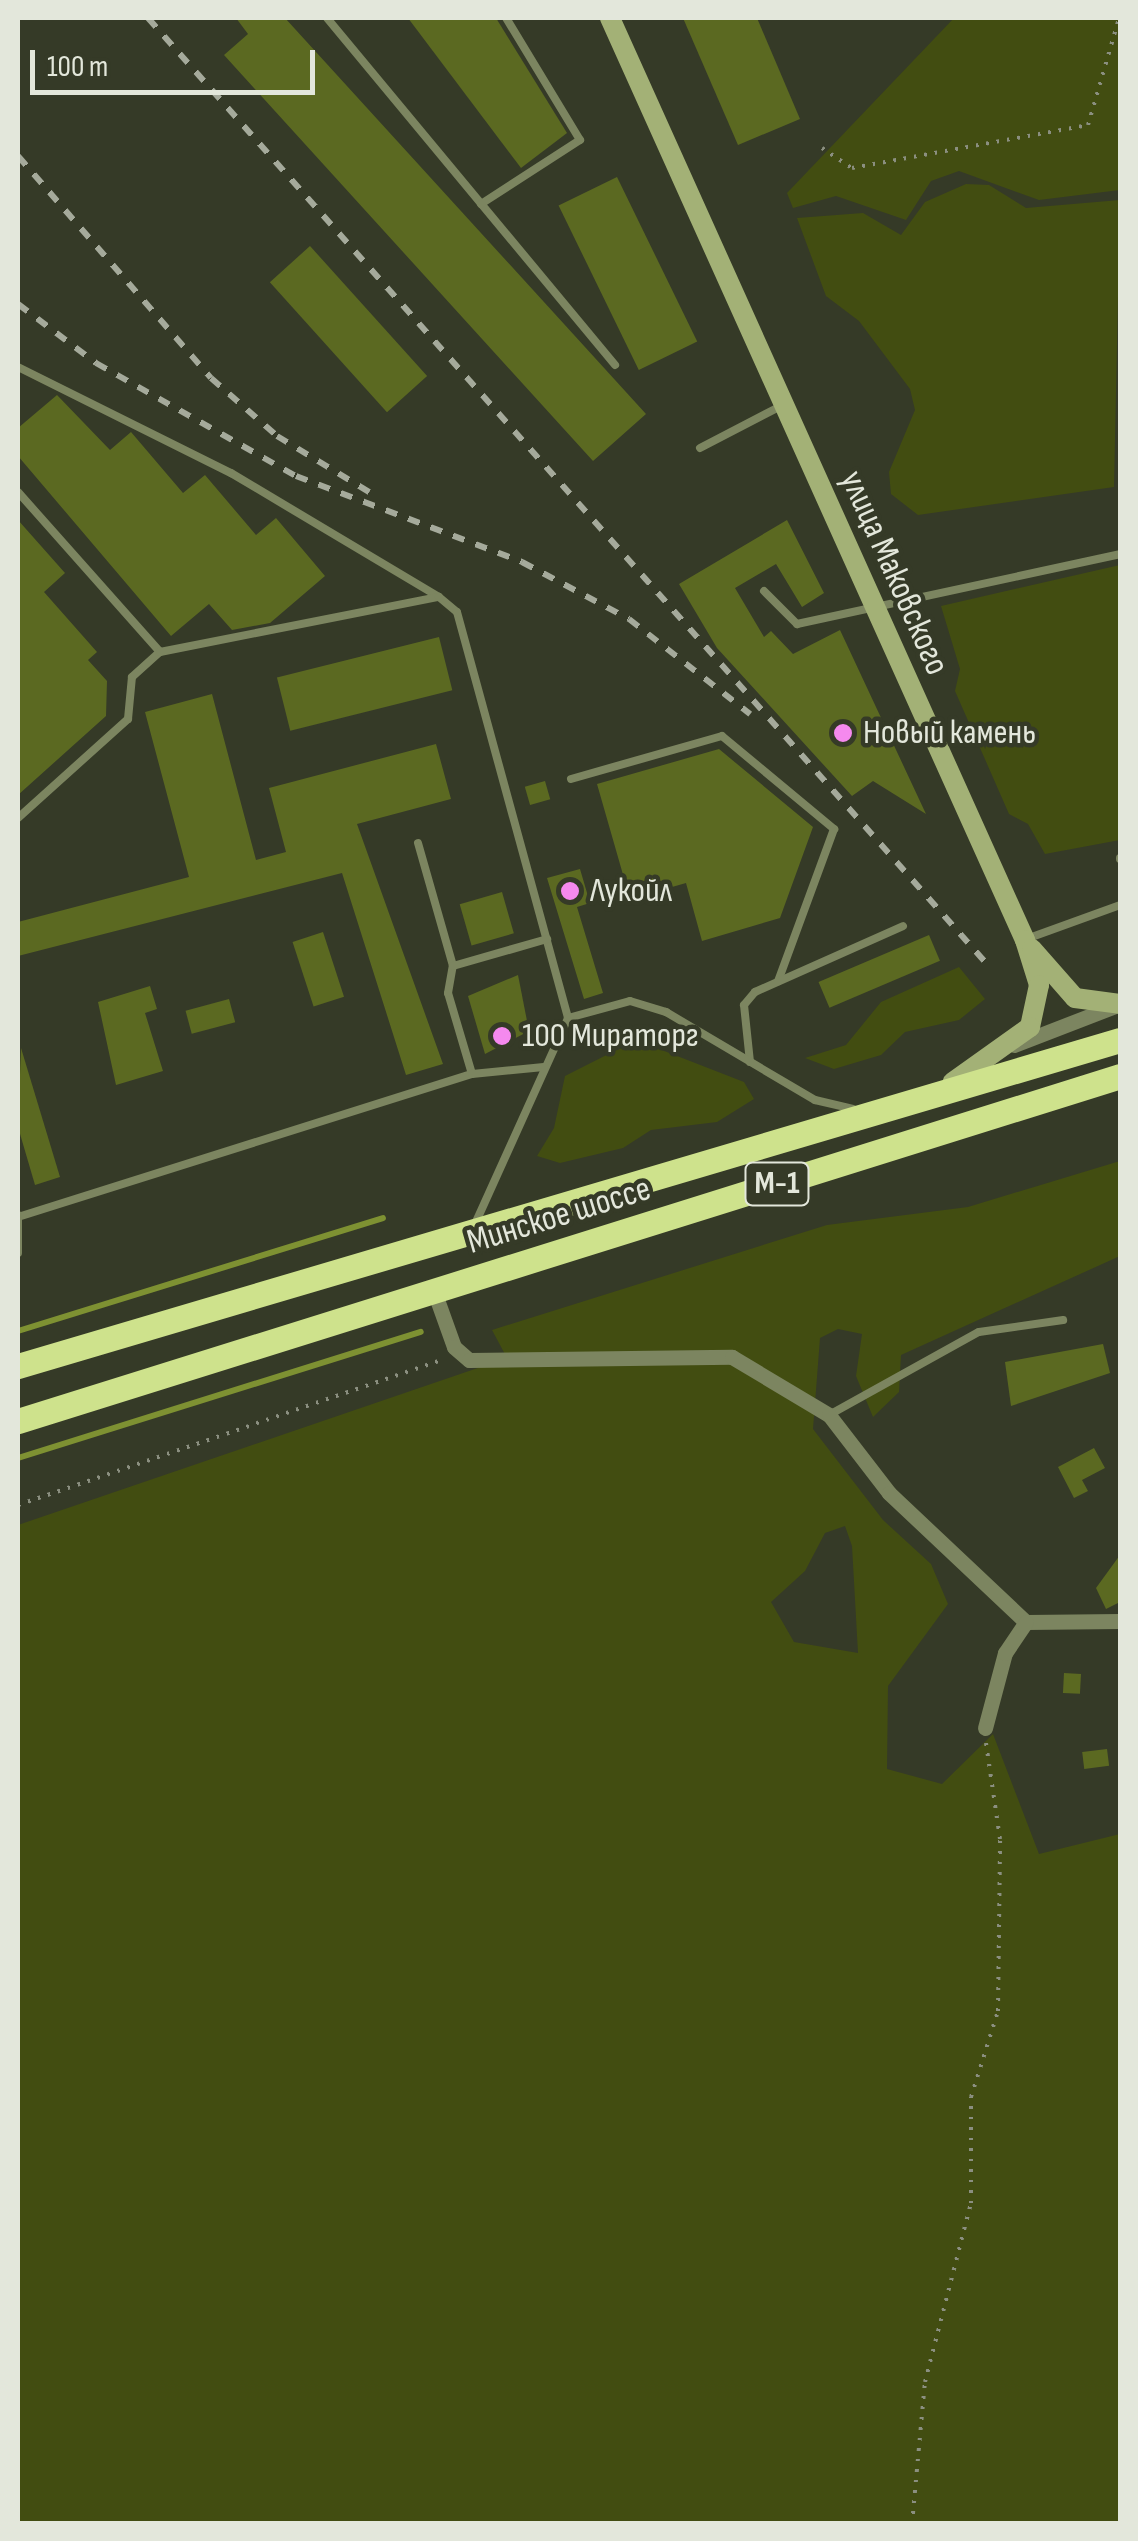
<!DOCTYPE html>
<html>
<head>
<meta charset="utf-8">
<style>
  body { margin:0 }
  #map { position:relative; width:1138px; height:2541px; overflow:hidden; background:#353a27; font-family:"Sofia Sans Condensed",sans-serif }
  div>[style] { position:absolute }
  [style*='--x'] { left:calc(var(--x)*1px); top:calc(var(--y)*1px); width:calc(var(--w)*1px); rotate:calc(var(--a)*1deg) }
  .green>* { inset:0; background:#424d11 }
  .stream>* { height:6px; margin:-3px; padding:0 3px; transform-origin:3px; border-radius:3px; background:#7e9132 }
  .building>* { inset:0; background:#5b6921; transform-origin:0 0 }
  .path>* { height:4px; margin-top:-2px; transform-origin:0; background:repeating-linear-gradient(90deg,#8b8f80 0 2.5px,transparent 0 10.5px) }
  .service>* { height:8px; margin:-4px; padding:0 4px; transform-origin:4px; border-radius:4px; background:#7c8560 }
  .minor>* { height:15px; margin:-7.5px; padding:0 7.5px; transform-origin:7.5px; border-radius:7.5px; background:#7c8560 }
  .secondary>* { height:20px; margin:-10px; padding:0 10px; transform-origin:10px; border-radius:10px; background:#a3b176 }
  .trunk>* { height:25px; margin:-12.5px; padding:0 12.5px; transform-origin:12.5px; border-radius:12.5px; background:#cee28c }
  .rail>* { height:6px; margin-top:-3px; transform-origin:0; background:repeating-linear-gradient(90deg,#a5aa9b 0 12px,transparent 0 24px) }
  .dots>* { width:28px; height:28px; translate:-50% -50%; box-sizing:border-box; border:5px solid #353a27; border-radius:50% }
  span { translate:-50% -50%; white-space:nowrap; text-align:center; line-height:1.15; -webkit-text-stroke:9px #353a27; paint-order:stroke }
  .shield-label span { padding:2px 8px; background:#353a27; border:2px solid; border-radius:8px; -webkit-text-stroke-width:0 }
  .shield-label { font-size:32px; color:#e3e7db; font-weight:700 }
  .street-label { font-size:35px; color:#e3e7db }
  .poi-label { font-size:35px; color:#e3e7db }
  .left { translate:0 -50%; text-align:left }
  .frame { position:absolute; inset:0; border:20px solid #e3e7db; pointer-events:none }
  .scale { position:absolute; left:30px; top:50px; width:285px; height:45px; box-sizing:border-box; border:5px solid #e3e7db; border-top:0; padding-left:12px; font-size:30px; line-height:35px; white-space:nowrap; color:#e3e7db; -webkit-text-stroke:8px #353a27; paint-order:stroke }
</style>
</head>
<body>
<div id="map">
  <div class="green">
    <i style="clip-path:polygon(954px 18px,1120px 18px,1120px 190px,1039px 200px,959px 171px,931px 181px,906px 220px,836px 196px,793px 208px,787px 193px)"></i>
    <i style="clip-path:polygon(966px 184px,989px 185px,1026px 208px,1120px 200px,1114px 487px,918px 515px,891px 494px,889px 472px,915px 410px,910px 389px,859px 321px,826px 296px,797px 218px,863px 213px,901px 235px,925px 202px)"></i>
    <i style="clip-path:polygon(1120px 565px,1120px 840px,1045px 854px,1028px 824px,1009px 814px,955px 691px,960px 669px,941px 606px)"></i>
    <i style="clip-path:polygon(959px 967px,985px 999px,959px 1020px,905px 1032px,881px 1055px,834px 1069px,805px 1058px,846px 1045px,881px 1002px)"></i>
    <i style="clip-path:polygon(636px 1040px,744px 1082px,754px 1099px,717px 1122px,651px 1130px,623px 1148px,560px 1163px,537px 1156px,554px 1128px,565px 1076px)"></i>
    <i style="clip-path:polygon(evenodd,1120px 1161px,1120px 1256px,901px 1355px,899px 1392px,873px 1417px,856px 1376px,862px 1334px,838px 1329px,820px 1338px,813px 1429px,883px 1520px,931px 1564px,948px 1604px,888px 1686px,887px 1769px,942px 1784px,993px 1734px,1039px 1854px,1120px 1834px,1120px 2523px,18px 2523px,18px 1525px,507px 1358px,492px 1330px,827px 1225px,968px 1207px,1120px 1161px,845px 1526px,852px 1546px,858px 1653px,794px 1642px,771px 1602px,805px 1571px,825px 1533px,845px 1526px)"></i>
  </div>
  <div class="stream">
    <i style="--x:18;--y:1331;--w:382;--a:-17.2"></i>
    <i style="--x:18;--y:1458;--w:422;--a:-17.4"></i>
  </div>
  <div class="building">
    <i style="clip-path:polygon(236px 18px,285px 18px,646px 414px,593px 461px,224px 55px,248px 34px)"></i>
    <i style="clip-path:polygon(408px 18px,496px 18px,567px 133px,521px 168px)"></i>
    <i style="clip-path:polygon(683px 18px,757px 18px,800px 119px,738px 145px)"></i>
    <i style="left:617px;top:177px;width:183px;height:65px;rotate:64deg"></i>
    <i style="left:310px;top:246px;width:175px;height:54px;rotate:48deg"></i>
    <i style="clip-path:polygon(57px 395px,110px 450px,131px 432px,183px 493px,205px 475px,256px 535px,276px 518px,325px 576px,270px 623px,232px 630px,209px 604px,171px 636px,18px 456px,18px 428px)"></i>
    <i style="clip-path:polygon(18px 520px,65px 573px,44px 592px,97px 652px,88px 660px,107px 681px,106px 716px,18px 795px)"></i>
    <i style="clip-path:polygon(787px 520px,824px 593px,802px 607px,776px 564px,735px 588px,764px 637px,771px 631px,793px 654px,840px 630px,926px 814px,873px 781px,852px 796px,717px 648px,679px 584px)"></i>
    <i style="left:439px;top:637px;width:55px;height:167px;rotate:76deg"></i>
    <i style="clip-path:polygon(212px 694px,256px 860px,286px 852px,269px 788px,436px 744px,451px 799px,357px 824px,443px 1064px,406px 1075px,342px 873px,18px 956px,18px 922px,189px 877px,145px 712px)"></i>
    <i style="clip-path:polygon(719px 749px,813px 827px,780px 918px,702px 941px,686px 883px,630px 899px,597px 784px)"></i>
    <i style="left:545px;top:781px;width:19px;height:21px;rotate:74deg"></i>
    <i style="clip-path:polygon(580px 869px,590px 903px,577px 907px,603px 993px,584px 999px,547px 878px)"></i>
    <i style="left:502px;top:892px;width:43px;height:44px;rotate:74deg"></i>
    <i style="left:323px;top:932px;width:68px;height:32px;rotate:72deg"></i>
    <i style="left:929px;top:935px;width:28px;height:120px;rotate:67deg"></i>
    <i style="clip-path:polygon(518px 975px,529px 1031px,485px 1054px,468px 996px)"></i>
    <i style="clip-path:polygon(150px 986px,157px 1009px,145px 1013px,163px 1071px,116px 1085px,98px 1002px)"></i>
    <i style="left:229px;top:999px;width:24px;height:45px;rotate:75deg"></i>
    <i style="clip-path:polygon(21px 1048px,60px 1177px,35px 1185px,18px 1127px)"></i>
    <i style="clip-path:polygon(1103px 1344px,1110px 1373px,1011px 1406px,1005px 1362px)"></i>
    <i style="clip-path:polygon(1094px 1448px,1105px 1468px,1082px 1480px,1088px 1491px,1074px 1498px,1058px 1467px)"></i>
    <i style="clip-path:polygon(1120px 1555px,1120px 1602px,1106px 1609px,1096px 1588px)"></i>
    <i style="left:1064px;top:1673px;width:17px;height:20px;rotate:3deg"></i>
    <i style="left:1107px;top:1749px;width:17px;height:25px;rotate:83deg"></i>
  </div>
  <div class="path">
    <i style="--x:822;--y:148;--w:36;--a:34"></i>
    <i style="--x:852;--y:168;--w:240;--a:-10.3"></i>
    <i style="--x:1088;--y:125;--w:111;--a:-73.8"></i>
    <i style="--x:18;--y:1505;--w:450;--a:-18.9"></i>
    <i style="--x:912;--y:2524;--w:143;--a:-84.8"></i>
    <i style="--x:925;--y:2382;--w:185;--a:-75.6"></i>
    <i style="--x:971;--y:2203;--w:106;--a:-90"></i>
    <i style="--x:971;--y:2097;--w:90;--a:-72.6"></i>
    <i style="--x:998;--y:2011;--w:172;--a:-89.3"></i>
    <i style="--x:1000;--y:1839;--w:97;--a:-98.3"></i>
  </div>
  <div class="service">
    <i style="--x:327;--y:18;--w:451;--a:50.3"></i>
    <i style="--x:481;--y:204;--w:118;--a:-32.9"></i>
    <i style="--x:580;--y:140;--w:143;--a:-121.2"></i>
    <i style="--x:18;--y:367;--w:238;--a:26.5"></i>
    <i style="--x:231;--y:473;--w:242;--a:30.8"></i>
    <i style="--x:700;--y:448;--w:93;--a:-27.4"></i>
    <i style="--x:18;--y:492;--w:214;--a:48.4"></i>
    <i style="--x:764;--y:591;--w:47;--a:45"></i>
    <i style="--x:797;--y:624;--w:330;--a:-12.2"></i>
    <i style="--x:571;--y:779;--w:157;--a:-15.9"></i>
    <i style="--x:722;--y:736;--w:146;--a:39.7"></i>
    <i style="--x:834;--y:829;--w:162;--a:110.2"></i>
    <i style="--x:18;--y:818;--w:148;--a:-42"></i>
    <i style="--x:128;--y:719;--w:42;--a:-84.6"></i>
    <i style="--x:132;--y:677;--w:38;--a:-42"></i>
    <i style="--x:160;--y:652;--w:284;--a:-11.2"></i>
    <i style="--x:439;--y:597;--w:23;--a:40"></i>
    <i style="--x:457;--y:612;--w:421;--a:74.7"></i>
    <i style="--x:418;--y:843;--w:128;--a:74.1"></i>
    <i style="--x:1120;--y:858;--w:1;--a:90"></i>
    <i style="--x:1029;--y:938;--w:97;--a:-19.9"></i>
    <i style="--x:750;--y:1062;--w:57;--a:-96"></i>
    <i style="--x:744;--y:1005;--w:17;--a:-50"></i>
    <i style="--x:755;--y:992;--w:162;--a:-24"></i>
    <i style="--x:472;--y:1074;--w:84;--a:-106.5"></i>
    <i style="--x:448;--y:993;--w:27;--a:-80"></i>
    <i style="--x:453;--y:966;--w:98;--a:-16"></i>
    <i style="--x:18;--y:1217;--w:476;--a:-17.5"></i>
    <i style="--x:472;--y:1074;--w:72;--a:-5.6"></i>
    <i style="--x:475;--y:1224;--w:226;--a:-65.7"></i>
    <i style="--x:568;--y:1018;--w:64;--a:-15.3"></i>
    <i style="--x:630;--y:1001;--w:38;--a:17"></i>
    <i style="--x:666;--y:1012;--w:173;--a:30.6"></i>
    <i style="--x:815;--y:1100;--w:39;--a:13"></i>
    <i style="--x:18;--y:1253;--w:38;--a:-90"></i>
    <i style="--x:829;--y:1415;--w:171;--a:-29"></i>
    <i style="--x:979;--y:1332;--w:85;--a:-8.1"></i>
  </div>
  <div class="minor">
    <i style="--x:1014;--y:1045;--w:114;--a:-21.1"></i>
    <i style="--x:434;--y:1291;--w:59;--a:70.3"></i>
    <i style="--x:454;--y:1347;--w:20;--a:41"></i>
    <i style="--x:469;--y:1360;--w:263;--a:-0.7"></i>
    <i style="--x:732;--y:1357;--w:113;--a:30.9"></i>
    <i style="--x:829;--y:1415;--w:98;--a:52.4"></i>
    <i style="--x:889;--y:1493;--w:188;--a:43.3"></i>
    <i style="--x:1026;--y:1622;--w:94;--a:-0.6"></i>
    <i style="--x:985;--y:1728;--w:78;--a:-75.1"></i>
    <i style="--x:1005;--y:1653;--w:37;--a:-56"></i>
  </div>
  <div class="secondary">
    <i style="--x:610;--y:18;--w:1011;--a:65.77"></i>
    <i style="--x:1025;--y:940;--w:47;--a:72.7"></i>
    <i style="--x:1039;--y:985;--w:43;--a:102.1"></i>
    <i style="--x:1030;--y:1027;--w:95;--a:144.5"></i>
    <i style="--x:1032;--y:949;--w:65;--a:48.7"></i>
    <i style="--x:1075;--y:998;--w:45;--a:7.6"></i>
  </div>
  <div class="trunk">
    <i style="--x:18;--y:1366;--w:1149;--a:-16.48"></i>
    <i style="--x:18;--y:1421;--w:1155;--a:-17.38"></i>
  </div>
  <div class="rail">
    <i style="--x:148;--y:18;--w:1263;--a:48.43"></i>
    <i style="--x:18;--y:156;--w:294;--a:49"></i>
    <i style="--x:211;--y:378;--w:88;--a:41.3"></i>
    <i style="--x:277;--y:436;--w:108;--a:31.3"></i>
    <i style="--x:18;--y:304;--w:98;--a:37.1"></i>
    <i style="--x:96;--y:363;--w:230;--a:29.5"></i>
    <i style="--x:296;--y:476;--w:242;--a:20.8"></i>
    <i style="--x:522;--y:562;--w:121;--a:28"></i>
    <i style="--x:629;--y:619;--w:154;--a:38.1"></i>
  </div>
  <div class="dots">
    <i style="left:843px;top:733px;background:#f589ee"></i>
    <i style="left:570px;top:891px;background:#f589ee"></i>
    <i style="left:502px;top:1036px;background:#f589ee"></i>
  </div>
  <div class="shield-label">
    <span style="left:777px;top:1184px">М-1</span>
  </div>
  <div class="street-label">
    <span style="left:894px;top:573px;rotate:66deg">улица Маковского</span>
    <span style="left:559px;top:1216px;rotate:-17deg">Минское шоссе</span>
  </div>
  <div class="poi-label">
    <span class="left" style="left:863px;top:733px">Новый камень</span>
    <span class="left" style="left:590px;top:891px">Лукойл</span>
    <span class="left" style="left:522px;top:1036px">100 Мираторг</span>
  </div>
  <div class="frame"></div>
  <div class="scale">100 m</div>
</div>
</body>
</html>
